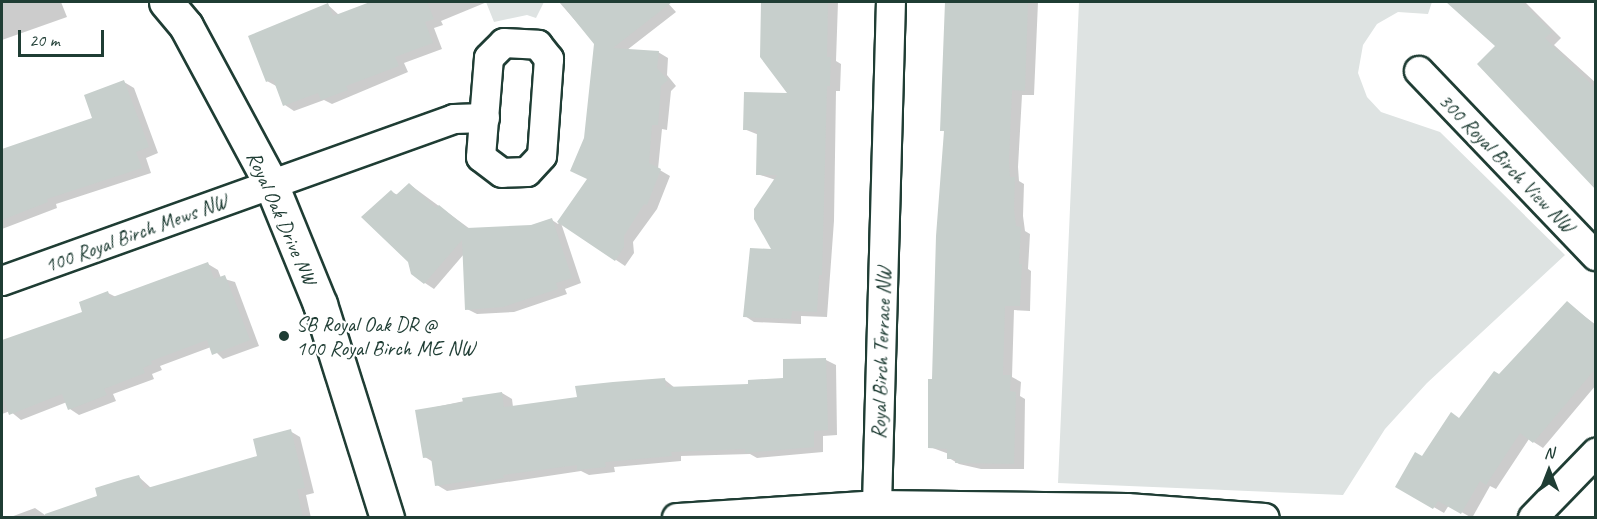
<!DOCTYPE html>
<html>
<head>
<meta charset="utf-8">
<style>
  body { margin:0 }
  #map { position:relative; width:1597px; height:519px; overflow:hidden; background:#fff; font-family:Caveat,sans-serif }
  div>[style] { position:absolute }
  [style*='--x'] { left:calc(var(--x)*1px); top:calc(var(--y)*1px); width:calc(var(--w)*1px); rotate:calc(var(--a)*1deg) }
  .green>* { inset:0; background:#dee3e2 }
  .shadow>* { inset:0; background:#0003 }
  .building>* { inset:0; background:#c7cfcc }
  .roads { filter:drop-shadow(2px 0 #1f3d34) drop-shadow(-2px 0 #1f3d34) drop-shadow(0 2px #1f3d34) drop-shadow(0 -2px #1f3d34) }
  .street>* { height:28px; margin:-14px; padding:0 14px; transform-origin:14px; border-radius:14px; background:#fff }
  .secondary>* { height:33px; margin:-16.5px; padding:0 16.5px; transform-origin:16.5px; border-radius:16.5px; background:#fff }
  .dots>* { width:16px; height:16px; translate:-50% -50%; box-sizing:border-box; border:3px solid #fff; border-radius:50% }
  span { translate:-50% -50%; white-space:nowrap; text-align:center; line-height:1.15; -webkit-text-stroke:4.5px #fff; paint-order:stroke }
  .street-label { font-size:21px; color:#1f3d34 }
  .poi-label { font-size:21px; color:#1f3d34 }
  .left { translate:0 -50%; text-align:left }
  .frame { position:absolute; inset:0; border:3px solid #1f3d34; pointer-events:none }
  .north { position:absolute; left:1519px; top:441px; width:60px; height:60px; -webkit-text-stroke:4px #fff; paint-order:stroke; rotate:0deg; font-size:16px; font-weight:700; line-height:24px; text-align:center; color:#1f3d34 }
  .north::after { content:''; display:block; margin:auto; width:21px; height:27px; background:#1f3d34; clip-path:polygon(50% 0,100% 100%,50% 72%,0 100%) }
  .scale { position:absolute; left:18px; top:30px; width:86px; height:27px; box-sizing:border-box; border:3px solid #1f3d34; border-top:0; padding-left:8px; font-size:18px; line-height:21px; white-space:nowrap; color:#1f3d34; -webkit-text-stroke:4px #fff; paint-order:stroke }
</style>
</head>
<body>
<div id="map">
  <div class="green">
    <i style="clip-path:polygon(486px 2px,544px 2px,536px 18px,527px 15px,494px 22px)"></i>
    <i style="clip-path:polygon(1079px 2px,1432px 2px,1428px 14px,1398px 12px,1377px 24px,1363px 45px,1358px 73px,1367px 97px,1381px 112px,1440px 132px,1565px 255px,1427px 383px,1385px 429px,1343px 495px,1058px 483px)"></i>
  </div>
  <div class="shadow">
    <i style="clip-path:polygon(2px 2px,61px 2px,67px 17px,2px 40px)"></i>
    <i style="clip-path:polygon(374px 2px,487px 2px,441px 21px,443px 25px,434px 28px,442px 49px,404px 63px,408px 72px,332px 104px,324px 100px,294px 111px,285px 105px,278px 87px,267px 81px,328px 5px,339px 15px)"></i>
    <i style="clip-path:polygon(559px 2px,667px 2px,676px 12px,627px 50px,658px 52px,668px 58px,667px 75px,676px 86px,671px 91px,667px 130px,662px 129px,658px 169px,670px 176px,657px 209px,633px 242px,634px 253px,625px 266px,561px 223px,581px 283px,565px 289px,567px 294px,514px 312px,477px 314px,467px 309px,464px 254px,434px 289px,425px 283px,391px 192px,398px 195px,409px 184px,470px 229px,532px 227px,552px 220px,558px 224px,588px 179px,586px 139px,595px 43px)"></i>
    <i style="clip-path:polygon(763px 2px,838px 2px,836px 61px,841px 64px,840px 91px,836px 91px,834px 221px,827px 317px,801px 316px,801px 324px,754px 322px,745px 316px,774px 251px,776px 180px,757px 174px,759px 135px,744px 129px,790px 94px,762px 57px)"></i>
    <i style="clip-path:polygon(947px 2px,1038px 2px,1034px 95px,1022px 95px,1018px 167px,1019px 181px,1024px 184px,1023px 216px,1025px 231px,1030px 234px,1028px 269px,1031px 271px,1030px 311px,1014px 310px,1012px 377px,1021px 382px,1020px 396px,1025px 399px,1024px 469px,981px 469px,959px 464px,949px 458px,949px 454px,930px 447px,929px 381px,934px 381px,946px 132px,941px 130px)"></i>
    <i style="clip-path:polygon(1456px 2px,1525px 2px,1561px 38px,1554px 45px,1596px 83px,1596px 184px,1497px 46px,1453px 6px)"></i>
    <i style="clip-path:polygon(124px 82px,134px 88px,158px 153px,146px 158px,151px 173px,56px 204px,57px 208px,2px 229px,2px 150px,94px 119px)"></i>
    <i style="clip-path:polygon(208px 264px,218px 270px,221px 278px,235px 282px,259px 346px,223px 359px,211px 347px,160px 366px,162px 370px,152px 374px,154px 379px,113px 394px,116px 401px,79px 415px,70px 409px,67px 402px,21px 420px,10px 411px,2px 414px,2px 342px,84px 312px,108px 293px,116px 297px)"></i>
    <i style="clip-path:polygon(1567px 303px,1596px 325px,1596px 385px,1543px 448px,1529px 439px,1496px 489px,1490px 486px,1472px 518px,1449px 505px,1444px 513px,1397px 486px)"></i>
    <i style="clip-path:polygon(826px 360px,836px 365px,837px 435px,823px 436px,823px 452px,757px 458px,750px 454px,681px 456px,681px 461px,614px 467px,615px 472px,589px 475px,581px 471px,447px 491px,437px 485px,433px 462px,425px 457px,417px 411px,502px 393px,512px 399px,513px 407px,578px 399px,665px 380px,675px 388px,750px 385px,785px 379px,785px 361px)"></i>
    <i style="clip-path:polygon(290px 431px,300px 437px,314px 493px,306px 495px,311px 518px,8px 518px,35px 508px,45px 515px,99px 497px,139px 477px,151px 488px,259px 457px)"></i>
  </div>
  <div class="building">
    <i style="clip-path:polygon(370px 2px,427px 2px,434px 19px,425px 22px,433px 43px,395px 57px,399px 66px,346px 86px,348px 90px,321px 100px,318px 93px,283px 106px,273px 79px,266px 82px,248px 36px,328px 3px,333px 16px)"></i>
    <i style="clip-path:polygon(560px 2px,672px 2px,613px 48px,659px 51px,657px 68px,668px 80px,661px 86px,658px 125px,652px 125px,649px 163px,661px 169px,647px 205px,644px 204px,624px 236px,624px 247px,615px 261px,557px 222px,587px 179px,570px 171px,584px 138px,594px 44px)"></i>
    <i style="clip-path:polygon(761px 2px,828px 2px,827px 57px,831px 57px,830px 86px,827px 86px,822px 275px,819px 275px,817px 312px,792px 311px,791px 319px,743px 317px,750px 248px,771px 249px,754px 219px,754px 209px,777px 175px,756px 175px,757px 130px,743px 130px,744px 92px,787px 93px,760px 57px)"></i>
    <i style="clip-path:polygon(945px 2px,1028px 2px,1025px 91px,1012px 90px,1009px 161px,1010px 177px,1015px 177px,1014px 209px,1016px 226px,1021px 227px,1019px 264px,1022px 264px,1020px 306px,1005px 306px,1003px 375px,1011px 375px,1010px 391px,1016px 392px,1014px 464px,955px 463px,956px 459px,947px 459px,947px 449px,928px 448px,928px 379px,932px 379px,936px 236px,944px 131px,940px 131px)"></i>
    <i style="clip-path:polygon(1446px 2px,1522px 2px,1552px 32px,1545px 38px,1596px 89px,1596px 190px,1477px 64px,1495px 46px)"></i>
    <i style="clip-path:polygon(124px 80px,149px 147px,136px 152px,142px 168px,47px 199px,48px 202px,2px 220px,2px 149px,92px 118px,84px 95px)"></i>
    <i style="clip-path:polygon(409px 183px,436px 208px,439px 205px,467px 228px,531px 225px,552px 218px,572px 278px,556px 283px,558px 289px,503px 307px,465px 310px,462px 240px,424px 284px,411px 274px,408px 262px,361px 217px,391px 190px,396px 195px)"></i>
    <i style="clip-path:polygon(208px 262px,214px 279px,225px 275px,250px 340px,212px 355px,207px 340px,151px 361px,152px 364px,143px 368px,145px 373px,104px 389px,107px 395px,68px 410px,62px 394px,9px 415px,2px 394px,2px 340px,82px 312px,79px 302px,108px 291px,110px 298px)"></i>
    <i style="clip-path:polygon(1567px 301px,1596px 326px,1596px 368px,1533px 443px,1520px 433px,1486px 485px,1480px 481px,1461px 514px,1438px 501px,1433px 509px,1395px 487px,1415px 452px,1422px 456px,1451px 412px,1459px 418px,1494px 371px,1499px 374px)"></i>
    <i style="clip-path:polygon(826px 358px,828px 430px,814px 431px,814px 447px,745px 453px,745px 449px,671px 452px,672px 456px,605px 462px,606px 467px,577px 470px,577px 465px,503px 475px,504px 478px,476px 483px,475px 480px,435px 486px,431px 457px,423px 458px,415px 410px,463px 402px,462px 398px,502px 392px,504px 407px,577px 397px,575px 386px,613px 382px,665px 378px,666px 387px,748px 384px,748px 380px,783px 378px,783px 359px)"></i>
    <i style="clip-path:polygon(291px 429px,305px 488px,297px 489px,303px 518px,46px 518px,45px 514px,97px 496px,95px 488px,124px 479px,139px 475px,144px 489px,257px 456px,253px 439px)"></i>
  </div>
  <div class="roads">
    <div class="street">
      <i style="--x:504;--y:43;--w:34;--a:3"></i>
      <i style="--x:538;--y:45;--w:18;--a:52"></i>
      <i style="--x:549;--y:59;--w:97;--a:94.1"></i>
      <i style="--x:542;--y:156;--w:22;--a:133"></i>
      <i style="--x:527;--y:172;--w:25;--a:178"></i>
      <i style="--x:502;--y:173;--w:26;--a:-143"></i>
      <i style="--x:481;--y:157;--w:99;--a:-85.4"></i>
      <i style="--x:489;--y:58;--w:21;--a:-45"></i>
      <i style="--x:1419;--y:71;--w:256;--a:46.3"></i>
      <i style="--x:2;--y:281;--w:480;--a:-19.7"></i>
      <i style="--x:454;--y:119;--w:31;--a:-2"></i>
      <i style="--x:677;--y:518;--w:200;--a:-3.7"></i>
      <i style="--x:877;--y:505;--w:503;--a:-88.41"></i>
      <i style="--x:875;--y:518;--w:13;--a:-81"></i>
      <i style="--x:877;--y:505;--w:250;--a:0.7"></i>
      <i style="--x:1127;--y:508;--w:138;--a:4.1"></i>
      <i style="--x:1533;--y:518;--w:91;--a:-45.9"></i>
    </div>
    <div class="secondary">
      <i style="--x:166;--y:2;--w:31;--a:50"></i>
      <i style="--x:186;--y:26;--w:179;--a:61.7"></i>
      <i style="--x:271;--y:184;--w:130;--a:67.8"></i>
      <i style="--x:320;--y:304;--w:224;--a:72.6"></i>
    </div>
  </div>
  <div class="dots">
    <i style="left:284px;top:336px;background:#1f3d34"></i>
  </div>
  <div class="street-label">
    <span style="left:1507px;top:163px;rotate:46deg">300 Royal Birch View NW</span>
    <span style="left:282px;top:218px;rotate:66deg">Royal Oak Drive NW</span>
    <span style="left:136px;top:233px;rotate:-20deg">100 Royal Birch Mews NW</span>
    <span style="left:881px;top:353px;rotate:-88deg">Royal Birch Terrace NW</span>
  </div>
  <div class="poi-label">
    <span class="left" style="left:296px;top:336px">SB Royal Oak DR @<br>100 Royal Birch ME NW</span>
  </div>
  <div class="frame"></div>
  <div class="north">N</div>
  <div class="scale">20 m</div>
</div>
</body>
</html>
